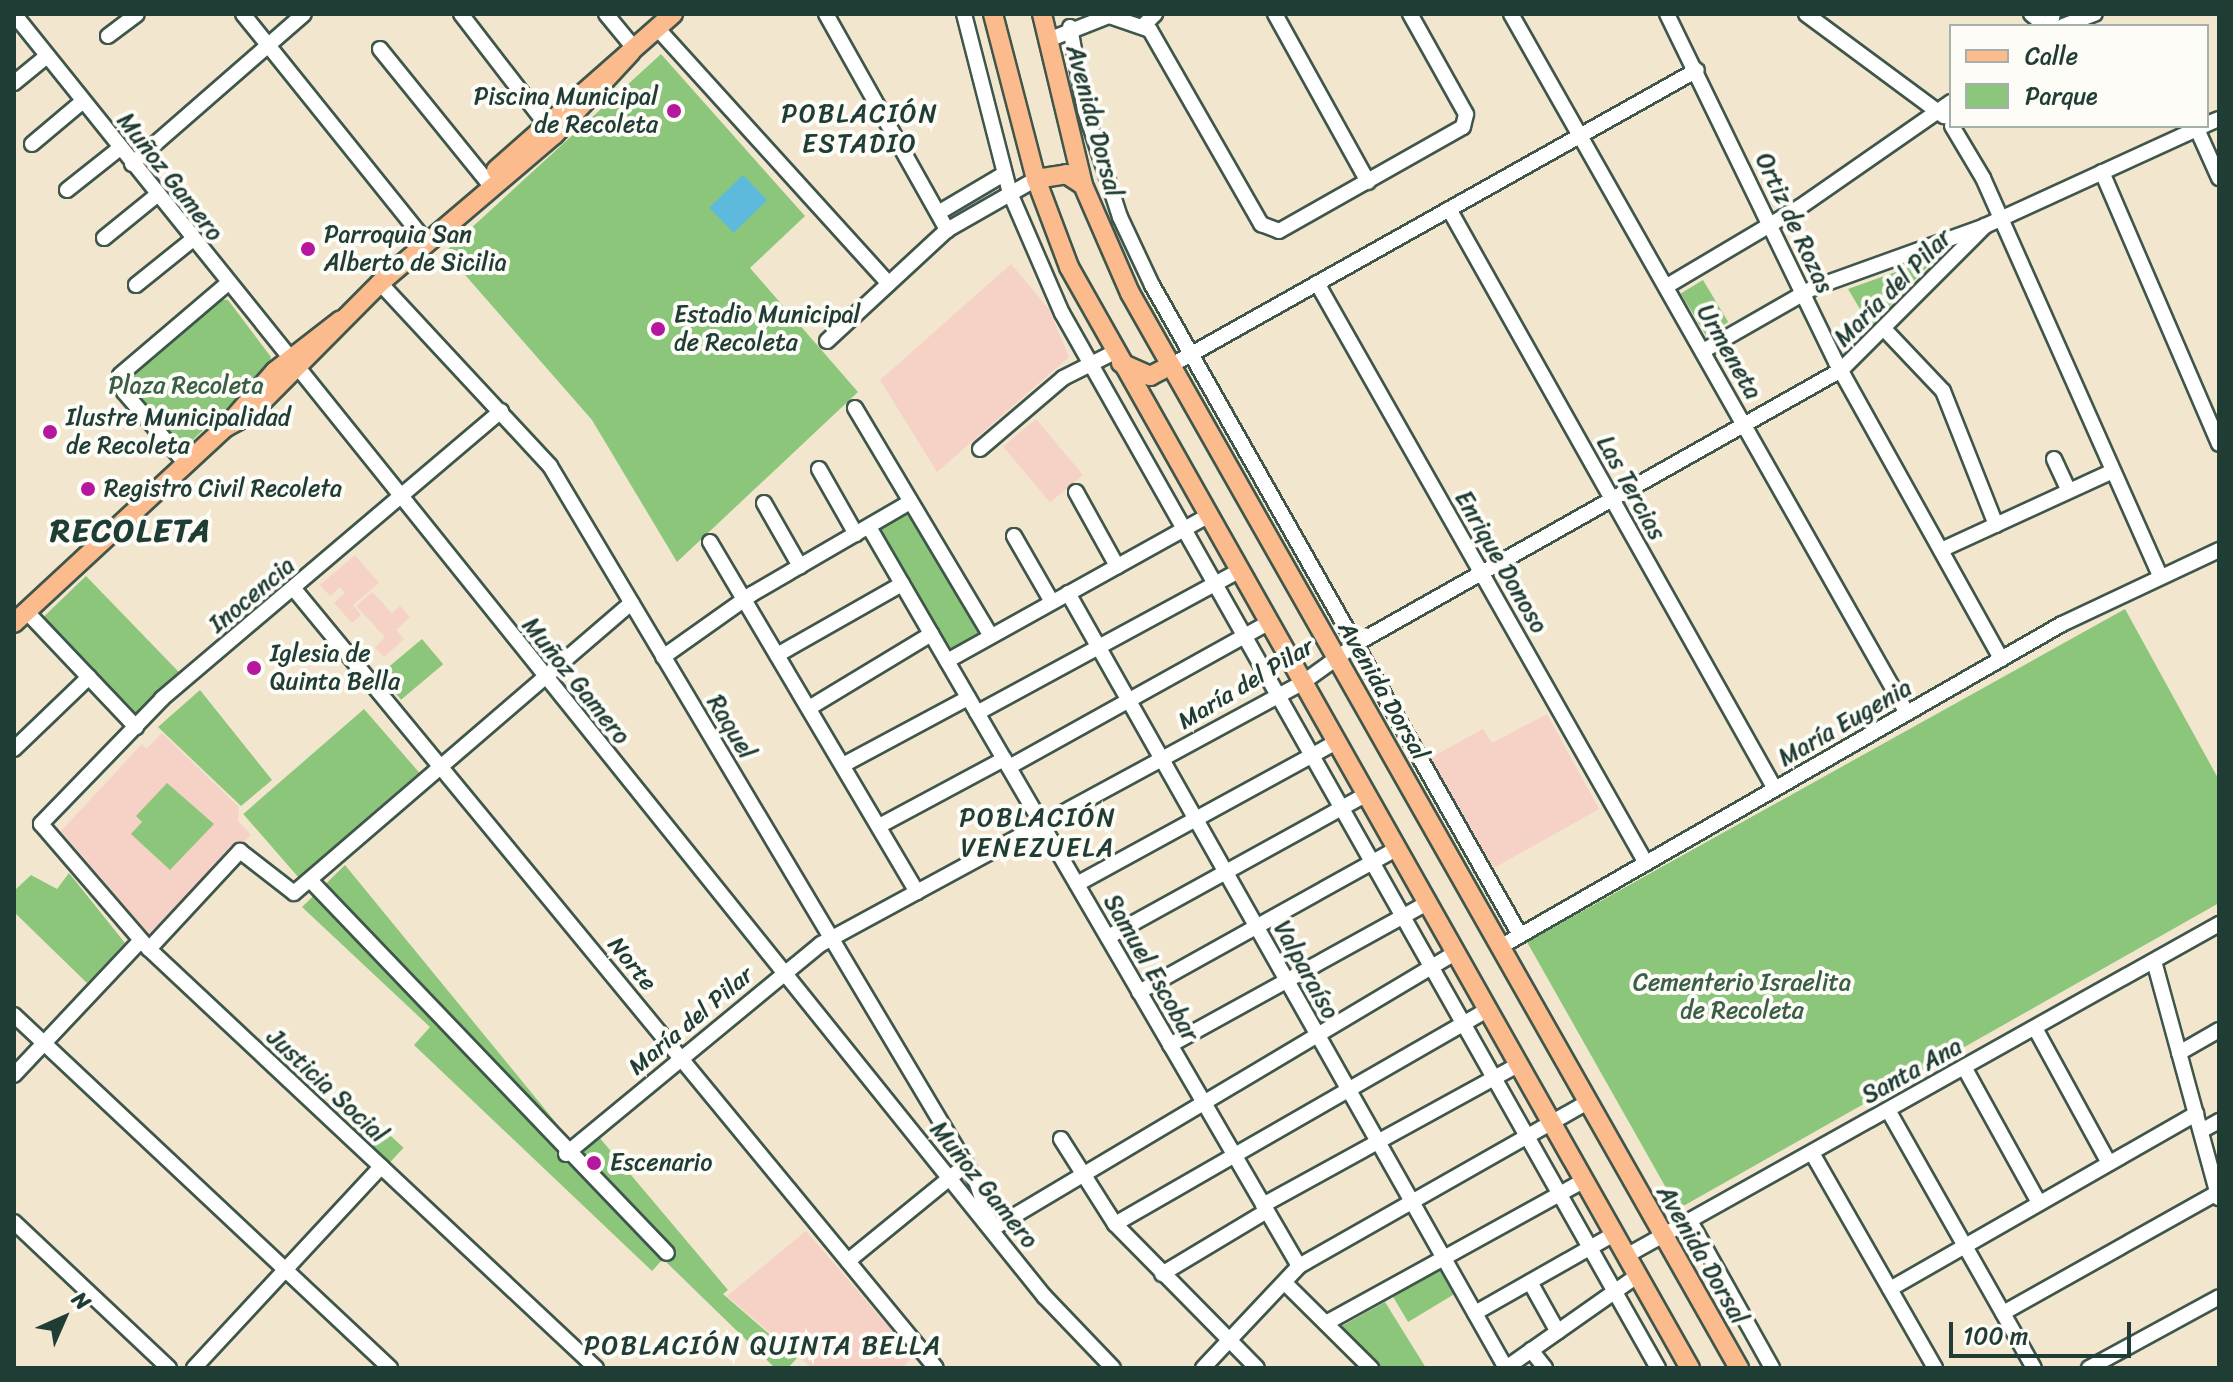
<!DOCTYPE html>
<html>
<head>
<meta charset="utf-8">
<style>
  body { margin:0 }
  #map { position:relative; width:2233px; height:1382px; overflow:hidden; background:#f2e7ce; font-family:Sriracha,sans-serif }
  div>[style] { position:absolute }
  [style*='--x'] { left:calc(var(--x)*1px); top:calc(var(--y)*1px); width:calc(var(--w)*1px); rotate:calc(var(--a)*1deg) }
  .built>* { inset:0; background:#f6d1c5; transform-origin:0 0 }
  .green>* { inset:0; background:#8cc67a; transform-origin:0 0 }
  .water>* { inset:0; background:#5ebadc; transform-origin:0 0 }
  .roads { filter:drop-shadow(2px 0 #3f564b) drop-shadow(-2px 0 #3f564b) drop-shadow(0 2px #3f564b) drop-shadow(0 -2px #3f564b) }
  .minor>* { height:14px; margin:-7px; padding:0 7px; transform-origin:7px; border-radius:7px; background:#fff }
  .major>* { height:18px; margin:-9px; padding:0 9px; transform-origin:9px; border-radius:9px; background:#fbbb8d }
  .dots>* { width:22px; height:22px; translate:-50% -50%; box-sizing:border-box; border:4px solid #fdfcf7; border-radius:50% }
  span { translate:-50% -50%; white-space:nowrap; text-align:center; line-height:1.15; -webkit-text-stroke:8px #fdfcf7; paint-order:stroke }
  .poi-label { font-size:24px; color:#1f3d34 }
  .right { translate:-100% -50%; text-align:right }
  .left { translate:0 -50%; text-align:left }
  .street-label { font-size:24px; color:#1f3d34 }
  .park-label { font-size:24px; color:#3a5f46 }
  .neighbourhood-label { font-size:26px; color:#1f3d34; letter-spacing:2px }
  .district-label { font-size:32px; color:#1f3d34; font-weight:700; letter-spacing:2px }
  .frame { position:absolute; inset:0; border:16px solid #1f3d34; pointer-events:none }
  .legend { position:absolute; left:1949px; top:24px; width:260px; height:104px; box-sizing:border-box; background:#fdfcf7; border:2px solid #a4b0a9; margin:0; padding:10px 14px; list-style:none; font-size:24px; color:#1f3d34 }
  .legend li { display:flex; align-items:center; gap:16px; height:40px }
  .legend b { width:40px; border:2px solid #a4b0a9 }
  .north { position:absolute; left:24px; top:1278px; width:80px; height:80px; -webkit-text-stroke:6px #fdfcf7; paint-order:stroke; rotate:45deg; font-size:22px; font-weight:700; line-height:32px; text-align:center; color:#1f3d34 }
  .north::after { content:''; display:block; margin:auto; width:28px; height:36px; background:#1f3d34; clip-path:polygon(50% 0,100% 100%,50% 72%,0 100%) }
  .scale { position:absolute; left:1949px; top:1322px; width:182px; height:36px; box-sizing:border-box; border:4px solid #1f3d34; border-top:0; padding-left:10px; font-size:24px; line-height:28px; white-space:nowrap; color:#1f3d34; -webkit-text-stroke:6px #fdfcf7; paint-order:stroke }
</style>
</head>
<body>
<div id="map">
  <div class="built">
    <i style="clip-path:polygon(1011px 264px,1049px 309px,1069px 357px,937px 472px,880px 380px)"></i>
    <i style="left:1036px;top:419px;width:73px;height:43px;rotate:50deg"></i>
    <i style="clip-path:polygon(355px 555px,379px 583px,353px 605px,361px 615px,352px 623px,334px 603px,345px 593px,340px 587px,330px 596px,320px 585px)"></i>
    <i style="clip-path:polygon(372px 592px,392px 613px,400px 606px,410px 617px,396px 630px,404px 639px,384px 657px,375px 647px,385px 637px,356px 606px)"></i>
    <i style="clip-path:polygon(1547px 714px,1599px 809px,1494px 868px,1430px 758px,1483px 729px,1492px 743px)"></i>
    <i style="clip-path:polygon(162px 733px,239px 807px,238px 821px,251px 835px,149px 935px,61px 831px,142px 744px,146px 749px)"></i>
    <i style="clip-path:polygon(806px 1231px,914px 1356px,902px 1368px,812px 1368px,727px 1296px)"></i>
  </div>
  <div class="green">
    <i style="clip-path:polygon(661px 54px,805px 216px,750px 268px,858px 392px,677px 562px,592px 420px,445px 252px)"></i>
    <i style="clip-path:polygon(1932px 259px,1932px 262px,1870px 326px,1848px 289px)"></i>
    <i style="left:1703px;top:280px;width:49px;height:26px;rotate:59deg"></i>
    <i style="clip-path:polygon(218px 299px,228px 300px,271px 357px,269px 368px,181px 451px,126px 379px)"></i>
    <i style="left:908px;top:511px;width:141px;height:39px;rotate:60deg"></i>
    <i style="left:86px;top:576px;width:135px;height:62px;rotate:46deg"></i>
    <i style="clip-path:polygon(2125px 609px,2219px 780px,2219px 903px,1678px 1209px,1527px 942px)"></i>
    <i style="left:422px;top:639px;width:33px;height:55px;rotate:50deg"></i>
    <i style="clip-path:polygon(200px 690px,272px 780px,241px 806px,158px 727px)"></i>
    <i style="left:364px;top:709px;width:84px;height:160px;rotate:49deg"></i>
    <i style="clip-path:polygon(167px 783px,214px 824px,170px 870px,131px 834px,142px 822px,136px 816px)"></i>
    <i style="clip-path:polygon(345px 865px,580px 1152px,599px 1137px,728px 1290px,723px 1294px,797px 1358px,788px 1368px,775px 1368px,663px 1259px,652px 1271px,414px 1045px,430px 1027px,302px 907px)"></i>
    <i style="clip-path:polygon(69px 873px,125px 943px,87px 983px,14px 912px,14px 891px,31px 875px,57px 889px)"></i>
    <i style="left:364px;top:1111px;width:54px;height:21px;rotate:43deg"></i>
    <i style="left:1441px;top:1266px;width:31px;height:57px;rotate:59deg"></i>
    <i style="clip-path:polygon(1385px 1302px,1426px 1368px,1381px 1368px,1340px 1327px)"></i>
  </div>
  <div class="water">
    <i style="left:743px;top:175px;width:35px;height:47px;rotate:46deg"></i>
  </div>
  <div class="roads">
    <div class="minor">
      <i style="--x:14;--y:14;--w:1646;--a:51.22"></i>
      <i style="--x:1045;--y:1297;--w:98;--a:46.2"></i>
      <i style="--x:243;--y:14;--w:292;--a:51.2"></i>
      <i style="--x:461;--y:14;--w:148;--a:52.4"></i>
      <i style="--x:606;--y:14;--w:45;--a:50.4"></i>
      <i style="--x:826;--y:14;--w:248;--a:60.7"></i>
      <i style="--x:964;--y:14;--w:185;--a:75.6"></i>
      <i style="--x:1010;--y:193;--w:131;--a:66.6"></i>
      <i style="--x:1062;--y:313;--w:1212;--a:60.54"></i>
      <i style="--x:1275;--y:14;--w:192;--a:61"></i>
      <i style="--x:1511;--y:14;--w:803;--a:60.47"></i>
      <i style="--x:1667;--y:14;--w:387;--a:64.1"></i>
      <i style="--x:1836;--y:362;--w:340;--a:60.9"></i>
      <i style="--x:1806;--y:14;--w:172;--a:36.5"></i>
      <i style="--x:2031;--y:14;--w:19;--a:39"></i>
      <i style="--x:1144;--y:25;--w:16;--a:-45"></i>
      <i style="--x:2050;--y:26;--w:12;--a:-76"></i>
      <i style="--x:2063;--y:26;--w:34;--a:-21"></i>
      <i style="--x:1070;--y:27;--w:84;--a:79.8"></i>
      <i style="--x:1085;--y:110;--w:113;--a:71.9"></i>
      <i style="--x:1120;--y:217;--w:75;--a:64.8"></i>
      <i style="--x:1152;--y:285;--w:747;--a:60.48"></i>
      <i style="--x:657;--y:28;--w:345;--a:47.8"></i>
      <i style="--x:108;--y:36;--w:36;--a:-37"></i>
      <i style="--x:1048;--y:40;--w:66;--a:-21.5"></i>
      <i style="--x:1109;--y:16;--w:43;--a:18.9"></i>
      <i style="--x:1150;--y:30;--w:224;--a:60.2"></i>
      <i style="--x:1261;--y:224;--w:19;--a:21"></i>
      <i style="--x:1279;--y:231;--w:211;--a:-29.5"></i>
      <i style="--x:1463;--y:127;--w:13;--a:-77"></i>
      <i style="--x:1466;--y:114;--w:115;--a:-119.2"></i>
      <i style="--x:380;--y:49;--w:169;--a:51"></i>
      <i style="--x:14;--y:83;--w:43;--a:-39.3"></i>
      <i style="--x:2207;--y:124;--w:13;--a:-23"></i>
      <i style="--x:1952;--y:126;--w:61;--a:59.2"></i>
      <i style="--x:1983;--y:178;--w:436;--a:66"></i>
      <i style="--x:2197;--y:129;--w:54;--a:65.8"></i>
      <i style="--x:32;--y:144;--w:67;--a:-40.1"></i>
      <i style="--x:132;--y:164;--w:228;--a:-41.1"></i>
      <i style="--x:2102;--y:172;--w:296;--a:66.7"></i>
      <i style="--x:67;--y:190;--w:68;--a:-38.4"></i>
      <i style="--x:1449;--y:209;--w:665;--a:60.66"></i>
      <i style="--x:938;--y:213;--w:77;--a:-30.6"></i>
      <i style="--x:104;--y:238;--w:68;--a:-39.1"></i>
      <i style="--x:380;--y:283;--w:250;--a:47.1"></i>
      <i style="--x:550;--y:466;--w:832;--a:59.21"></i>
      <i style="--x:976;--y:1181;--w:46;--a:71.2"></i>
      <i style="--x:1317;--y:283;--w:667;--a:60.44"></i>
      <i style="--x:136;--y:285;--w:72;--a:-38.8"></i>
      <i style="--x:1667;--y:286;--w:155;--a:-30.7"></i>
      <i style="--x:1800;--y:207;--w:184;--a:-34.8"></i>
      <i style="--x:1887;--y:332;--w:81;--a:46.5"></i>
      <i style="--x:1943;--y:391;--w:144;--a:68.4"></i>
      <i style="--x:827;--y:341;--w:163;--a:-42.8"></i>
      <i style="--x:947;--y:230;--w:103;--a:-29.8"></i>
      <i style="--x:1703;--y:351;--w:127;--a:-29.8"></i>
      <i style="--x:1813;--y:288;--w:183;--a:-19.8"></i>
      <i style="--x:1985;--y:226;--w:240;--a:-24.6"></i>
      <i style="--x:1170;--y:366;--w:604;--a:-29.32"></i>
      <i style="--x:855;--y:408;--w:265;--a:59.2"></i>
      <i style="--x:501;--y:411;--w:445;--a:139.7"></i>
      <i style="--x:162;--y:699;--w:174;--a:134.1"></i>
      <i style="--x:41;--y:824;--w:165;--a:49.2"></i>
      <i style="--x:149;--y:949;--w:613;--a:43.15"></i>
      <i style="--x:980;--y:449;--w:109;--a:-40.5"></i>
      <i style="--x:1063;--y:378;--w:58;--a:-26.6"></i>
      <i style="--x:2054;--y:459;--w:35;--a:65"></i>
      <i style="--x:186;--y:464;--w:95;--a:-130.7"></i>
      <i style="--x:124;--y:392;--w:17;--a:-103"></i>
      <i style="--x:120;--y:375;--w:140;--a:-40.4"></i>
      <i style="--x:819;--y:469;--w:75;--a:60.4"></i>
      <i style="--x:1076;--y:492;--w:85;--a:61"></i>
      <i style="--x:764;--y:503;--w:73;--a:60.3"></i>
      <i style="--x:869;--y:527;--w:855;--a:59.81"></i>
      <i style="--x:1014;--y:536;--w:76;--a:60.1"></i>
      <i style="--x:710;--y:542;--w:407;--a:59.4"></i>
      <i style="--x:1941;--y:550;--w:189;--a:-24.7"></i>
      <i style="--x:294;--y:589;--w:1009;--a:50.51"></i>
      <i style="--x:1068;--y:593;--w:890;--a:60.53"></i>
      <i style="--x:1506;--y:1368;--w:160;--a:-35.1"></i>
      <i style="--x:26;--y:611;--w:160;--a:46.5"></i>
      <i style="--x:777;--y:655;--w:144;--a:-29.6"></i>
      <i style="--x:663;--y:657;--w:109;--a:-35.3"></i>
      <i style="--x:752;--y:594;--w:183;--a:-30.2"></i>
      <i style="--x:947;--y:661;--w:298;--a:-29.1"></i>
      <i style="--x:809;--y:708;--w:143;--a:-31.2"></i>
      <i style="--x:977;--y:713;--w:298;--a:-28.5"></i>
      <i style="--x:14;--y:749;--w:104;--a:-43.8"></i>
      <i style="--x:843;--y:765;--w:142;--a:-28.2"></i>
      <i style="--x:1009;--y:767;--w:296;--a:-29.1"></i>
      <i style="--x:879;--y:826;--w:142;--a:-28.2"></i>
      <i style="--x:310;--y:880;--w:516;--a:46.26"></i>
      <i style="--x:1077;--y:884;--w:295;--a:-28.7"></i>
      <i style="--x:1108;--y:937;--w:294;--a:-28.9"></i>
      <i style="--x:1500;--y:947;--w:648;--a:-29.89"></i>
      <i style="--x:2062;--y:624;--w:174;--a:-25.2"></i>
      <i style="--x:149;--y:949;--w:134;--a:-47.1"></i>
      <i style="--x:240;--y:851;--w:68;--a:37.9"></i>
      <i style="--x:294;--y:893;--w:445;--a:-40.7"></i>
      <i style="--x:2154;--y:961;--w:246;--a:74.7"></i>
      <i style="--x:1139;--y:992;--w:294;--a:-29.1"></i>
      <i style="--x:14;--y:1015;--w:516;--a:43.19"></i>
      <i style="--x:2035;--y:1028;--w:154;--a:61.3"></i>
      <i style="--x:1170;--y:1045;--w:294;--a:-28.9"></i>
      <i style="--x:2179;--y:1053;--w:46;--a:-29.9"></i>
      <i style="--x:1964;--y:1067;--w:155;--a:61.1"></i>
      <i style="--x:14;--y:1075;--w:185;--a:-46.7"></i>
      <i style="--x:1888;--y:1110;--w:296;--a:60.5"></i>
      <i style="--x:2201;--y:1131;--w:21;--a:-29"></i>
      <i style="--x:1061;--y:1139;--w:101;--a:57.6"></i>
      <i style="--x:1115;--y:1224;--w:202;--a:45.4"></i>
      <i style="--x:1812;--y:1153;--w:248;--a:60.2"></i>
      <i style="--x:566;--y:1154;--w:330;--a:-39.5"></i>
      <i style="--x:821;--y:944;--w:547;--a:-28.49"></i>
      <i style="--x:1302;--y:683;--w:70;--a:-35.7"></i>
      <i style="--x:1359;--y:642;--w:553;--a:-29.44"></i>
      <i style="--x:1841;--y:370;--w:204;--a:-45"></i>
      <i style="--x:1263;--y:1205;--w:291;--a:-28.8"></i>
      <i style="--x:1690;--y:1221;--w:168;--a:60.8"></i>
      <i style="--x:14;--y:1222;--w:213;--a:43.3"></i>
      <i style="--x:1115;--y:1224;--w:429;--a:-29.9"></i>
      <i style="--x:992;--y:1229;--w:539;--a:-30.8"></i>
      <i style="--x:1626;--y:1256;--w:680;--a:-29.24"></i>
      <i style="--x:848;--y:1261;--w:141;--a:-39.2"></i>
      <i style="--x:1162;--y:1274;--w:122;--a:-31"></i>
      <i style="--x:1530;--y:1282;--w:57;--a:60.8"></i>
      <i style="--x:1286;--y:1284;--w:120;--a:44.7"></i>
      <i style="--x:1890;--y:1289;--w:353;--a:-29.8"></i>
      <i style="--x:1475;--y:1313;--w:160;--a:-29.6"></i>
      <i style="--x:2003;--y:1313;--w:248;--a:-29.3"></i>
      <i style="--x:1326;--y:1323;--w:294;--a:-28.9"></i>
      <i style="--x:1531;--y:1350;--w:23;--a:52"></i>
      <i style="--x:194;--y:1368;--w:275;--a:-47.1"></i>
      <i style="--x:1203;--y:1368;--w:140;--a:-46.7"></i>
      <i style="--x:1299;--y:1266;--w:332;--a:-29.6"></i>
      <i style="--x:2089;--y:1368;--w:148;--a:-28.6"></i>
    </div>
    <div class="major">
      <i style="--x:993;--y:14;--w:171;--a:75.4"></i>
      <i style="--x:1036;--y:179;--w:94;--a:69.4"></i>
      <i style="--x:1069;--y:267;--w:1264;--a:60.58"></i>
      <i style="--x:1042;--y:14;--w:176;--a:76.5"></i>
      <i style="--x:1083;--y:185;--w:118;--a:66.5"></i>
      <i style="--x:1130;--y:293;--w:1236;--a:60.47"></i>
      <i style="--x:496;--y:170;--w:236;--a:-41.4"></i>
      <i style="--x:1036;--y:179;--w:30;--a:-9"></i>
      <i style="--x:1066;--y:174;--w:20;--a:33"></i>
      <i style="--x:1121;--y:363;--w:32;--a:24"></i>
      <i style="--x:1150;--y:376;--w:22;--a:-27"></i>
      <i style="--x:226;--y:427;--w:26;--a:-28"></i>
      <i style="--x:249;--y:415;--w:186;--a:-45.2"></i>
      <i style="--x:380;--y:283;--w:228;--a:-40.4"></i>
      <i style="--x:554;--y:135;--w:113;--a:-47.1"></i>
      <i style="--x:14;--y:623;--w:289;--a:-42.8"></i>
      <i style="--x:226;--y:427;--w:74;--a:-48.8"></i>
      <i style="--x:275;--y:371;--w:83;--a:-37.7"></i>
    </div>
  </div>
  <div class="dots">
    <i style="left:674px;top:111px;background:#b5179e"></i>
    <i style="left:308px;top:249px;background:#b5179e"></i>
    <i style="left:658px;top:329px;background:#b5179e"></i>
    <i style="left:50px;top:432px;background:#b5179e"></i>
    <i style="left:88px;top:489px;background:#b5179e"></i>
    <i style="left:254px;top:668px;background:#b5179e"></i>
    <i style="left:594px;top:1163px;background:#b5179e"></i>
  </div>
  <div class="poi-label">
    <span class="right" style="left:658px;top:111px">Piscina Municipal<br>de Recoleta</span>
    <span class="left" style="left:324px;top:249px">Parroquia San<br>Alberto de Sicilia</span>
    <span class="left" style="left:674px;top:329px">Estadio Municipal<br>de Recoleta</span>
    <span class="left" style="left:66px;top:432px">Ilustre Municipalidad<br>de Recoleta</span>
    <span class="left" style="left:104px;top:489px">Registro Civil Recoleta</span>
    <span class="left" style="left:270px;top:668px">Iglesia de<br>Quinta Bella</span>
    <span class="left" style="left:610px;top:1163px">Escenario</span>
  </div>
  <div class="street-label">
    <span style="left:1094px;top:121px;rotate:75deg">Avenida Dorsal</span>
    <span style="left:170px;top:177px;rotate:52deg">Muñoz Gamero</span>
    <span style="left:1794px;top:223px;rotate:65deg">Ortiz de Rozas</span>
    <span style="left:1893px;top:288px;rotate:-45deg">María del Pilar</span>
    <span style="left:1729px;top:352px;rotate:60deg">Urmeneta</span>
    <span style="left:1631px;top:488px;rotate:61deg">Las Tercias</span>
    <span style="left:1501px;top:562px;rotate:60deg">Enrique Donoso</span>
    <span style="left:252px;top:595px;rotate:-40deg">Inocencia</span>
    <span style="left:576px;top:681px;rotate:51deg">Muñoz Gamero</span>
    <span style="left:1246px;top:684px;rotate:-31deg">María del Pilar</span>
    <span style="left:1383px;top:691px;rotate:60deg">Avenida Dorsal</span>
    <span style="left:1845px;top:723px;rotate:-30deg">María Eugenia</span>
    <span style="left:731px;top:727px;rotate:59deg">Raquel</span>
    <span style="left:632px;top:964px;rotate:51deg">Norte</span>
    <span style="left:1151px;top:968px;rotate:60deg">Samuel Escobar</span>
    <span style="left:1306px;top:970px;rotate:61deg">Valparaíso</span>
    <span style="left:691px;top:1021px;rotate:-40deg">María del Pilar</span>
    <span style="left:1912px;top:1071px;rotate:-29deg">Santa Ana</span>
    <span style="left:327px;top:1086px;rotate:43deg">Justicia Social</span>
    <span style="left:984px;top:1185px;rotate:51deg">Muñoz Gamero</span>
    <span style="left:1702px;top:1255px;rotate:60deg">Avenida Dorsal</span>
  </div>
  <div class="park-label">
    <span style="left:186px;top:386px">Plaza Recoleta</span>
    <span style="left:1742px;top:997px">Cementerio Israelita<br>de Recoleta</span>
  </div>
  <div class="neighbourhood-label">
    <span style="left:860px;top:129px">POBLACIÓN<br>ESTADIO</span>
    <span style="left:1038px;top:833px">POBLACIÓN<br>VENEZUELA</span>
    <span style="left:763px;top:1346px">POBLACIÓN QUINTA BELLA</span>
  </div>
  <div class="district-label">
    <span style="left:131px;top:531px">RECOLETA</span>
  </div>
  <div class="frame"></div>
  <ul class="legend">
  <li><b style="height:10px;background:#fbbb8d"></b>Calle</li>
  <li><b style="height:22px;background:#8cc67a"></b>Parque</li>
  </ul>
  <div class="north">N</div>
  <div class="scale">100 m</div>
</div>
</body>
</html>
